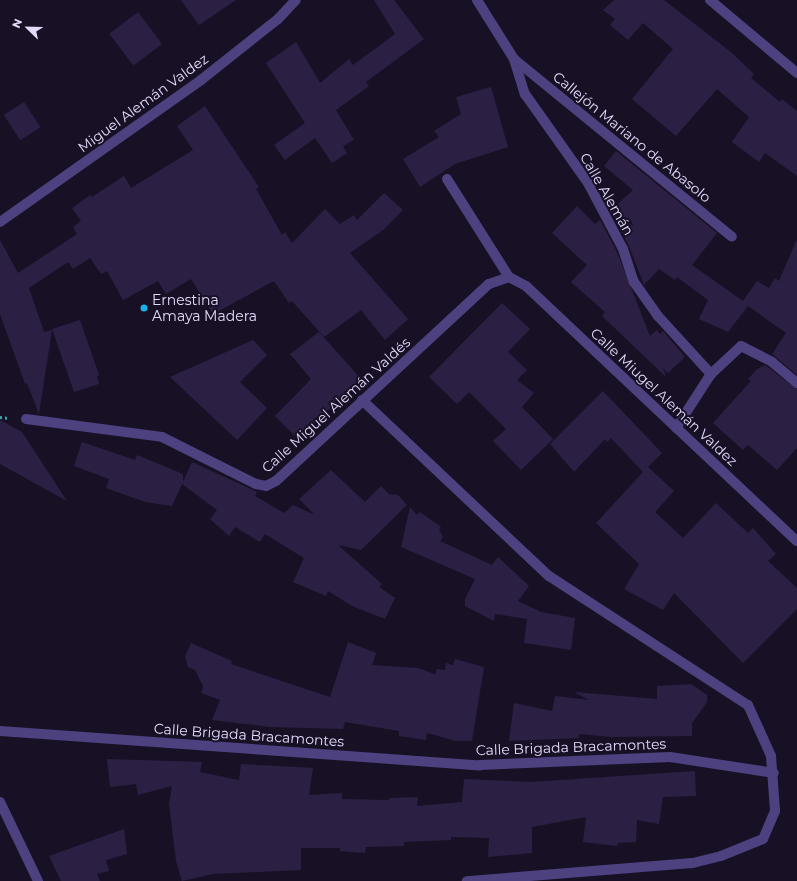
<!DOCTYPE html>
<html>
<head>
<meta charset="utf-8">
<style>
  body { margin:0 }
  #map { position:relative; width:797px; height:881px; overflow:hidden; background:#181125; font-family:Montserrat,sans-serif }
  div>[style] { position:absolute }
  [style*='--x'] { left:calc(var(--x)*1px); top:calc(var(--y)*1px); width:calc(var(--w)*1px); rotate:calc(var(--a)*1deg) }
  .building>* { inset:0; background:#2c1f44; transform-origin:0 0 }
  .path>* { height:2.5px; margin-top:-1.25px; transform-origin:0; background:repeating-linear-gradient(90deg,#3ba2ad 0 2px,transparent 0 5px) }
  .minor>* { height:10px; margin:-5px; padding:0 5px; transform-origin:5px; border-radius:5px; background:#4d417f }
  .dots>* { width:11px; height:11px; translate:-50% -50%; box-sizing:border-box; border:2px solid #181125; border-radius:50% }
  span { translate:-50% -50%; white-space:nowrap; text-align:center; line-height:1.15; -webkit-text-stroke:4px #181125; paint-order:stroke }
  .street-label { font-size:14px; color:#e2d9fb }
  .poi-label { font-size:14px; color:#e2d9fb }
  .left { translate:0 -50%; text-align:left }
  .north { position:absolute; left:8px; top:8px; width:40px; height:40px; -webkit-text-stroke:3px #181125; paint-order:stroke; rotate:293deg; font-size:11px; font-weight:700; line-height:16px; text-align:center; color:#e2d9fb }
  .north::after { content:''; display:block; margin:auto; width:14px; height:18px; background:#e2d9fb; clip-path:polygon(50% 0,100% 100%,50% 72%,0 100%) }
</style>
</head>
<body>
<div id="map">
  <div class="building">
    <i style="clip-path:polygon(181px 0,236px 0,199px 25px)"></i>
    <i style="clip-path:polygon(374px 0,394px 0,424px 39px,366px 82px,369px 86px,336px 110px,354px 140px,343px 146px,347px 153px,332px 163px,315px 138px,285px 160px,274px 145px,305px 123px,266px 63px,296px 42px,320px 83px,349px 59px,353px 65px,395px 34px)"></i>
    <i style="clip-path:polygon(614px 0,664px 0,732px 53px,754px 74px,751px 78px,780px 102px,782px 99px,797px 111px,797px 176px,765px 153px,759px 162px,732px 142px,749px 117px,717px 89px,676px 136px,632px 99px,673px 49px,643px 23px,628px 40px,610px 25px,615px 19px,603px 10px)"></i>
    <i style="left:138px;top:12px;width:40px;height:36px;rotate:53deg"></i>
    <i style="clip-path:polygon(491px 87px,508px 147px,455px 164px,420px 187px,403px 159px,439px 137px,434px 131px,461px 114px,456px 97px)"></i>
    <i style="left:24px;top:102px;width:30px;height:24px;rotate:57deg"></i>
    <i style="clip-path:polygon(205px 106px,259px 187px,256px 189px,282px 235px,285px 232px,292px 243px,325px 209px,340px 224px,354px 215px,357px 220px,384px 193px,403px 210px,383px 230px,350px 253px,408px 319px,385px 340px,361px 310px,324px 337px,292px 301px,289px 303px,274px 281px,213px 314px,191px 279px,166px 294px,158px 281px,123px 300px,107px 271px,101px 274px,90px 258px,73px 269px,68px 262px,29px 288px,44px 332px,52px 330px,39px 414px,27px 383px,25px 384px,0 314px,0 240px,18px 273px,77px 234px,73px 227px,81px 221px,72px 208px,90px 195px,92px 197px,124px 176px,131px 188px,193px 150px,177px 126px)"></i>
    <i style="clip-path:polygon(616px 151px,717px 233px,692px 265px,743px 301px,757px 281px,769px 288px,775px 278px,779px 281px,797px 239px,797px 375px,772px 354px,786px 333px,748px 306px,728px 332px,699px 319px,708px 300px,677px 277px,675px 280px,659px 269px,644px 285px,629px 246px,610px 211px,633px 190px,604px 166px)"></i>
    <i style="clip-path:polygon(577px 206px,595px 224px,600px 220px,617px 252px,650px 336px,657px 330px,660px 334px,663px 331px,685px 357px,668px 373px,663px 368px,666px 377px,602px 316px,605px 312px,571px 282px,587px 265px,552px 233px)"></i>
    <i style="clip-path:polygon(502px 303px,530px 329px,508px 352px,527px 370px,517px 380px,534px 393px,522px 407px,553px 439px,521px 470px,493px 441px,506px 429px,469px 392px,457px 404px,429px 377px)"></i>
    <i style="clip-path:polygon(80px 320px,99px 375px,97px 376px,99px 384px,74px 392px,52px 329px)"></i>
    <i style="clip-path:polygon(319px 332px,361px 379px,298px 439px,275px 416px,311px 379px,290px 354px)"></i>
    <i style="clip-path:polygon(253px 340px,267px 355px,240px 382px,267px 408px,237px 440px,170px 377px)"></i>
    <i style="clip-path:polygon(765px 365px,797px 389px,797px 448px,777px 470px,748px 445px,743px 450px,713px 423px,751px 381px,748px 379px,757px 369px)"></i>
    <i style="clip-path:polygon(603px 391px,662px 453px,648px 467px,674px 491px,655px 512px,683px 538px,716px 503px,748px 533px,753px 528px,776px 554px,768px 561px,797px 588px,797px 609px,743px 663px,674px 593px,663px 610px,624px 589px,639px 564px,596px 523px,643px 472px,611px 438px,607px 442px,605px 439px,574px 472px,550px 444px)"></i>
    <i style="clip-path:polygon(0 420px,22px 432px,67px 501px,0 464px)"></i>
    <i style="clip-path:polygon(82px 442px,135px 460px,137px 455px,183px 474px,183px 482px,172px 506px,145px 502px,106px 488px,109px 479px,74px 466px)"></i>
    <i style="clip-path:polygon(192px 462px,253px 490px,257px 492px,255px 496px,284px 513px,293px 505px,315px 515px,299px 499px,331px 470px,365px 502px,381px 486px,389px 494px,398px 495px,407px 505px,361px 550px,338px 545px,382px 584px,379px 587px,395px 598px,385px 619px,352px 606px,328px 591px,326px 596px,293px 582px,304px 558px,265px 534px,260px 542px,235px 527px,229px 536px,210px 519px,217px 510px,182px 484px)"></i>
    <i style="clip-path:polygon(410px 507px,417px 515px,420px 512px,441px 527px,439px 529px,443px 537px,440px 541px,492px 565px,498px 557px,529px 586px,518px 601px,541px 612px,575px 618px,571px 650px,524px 643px,527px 619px,495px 614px,494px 621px,465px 606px,465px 599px,475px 579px,401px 547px)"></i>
    <i style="clip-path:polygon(348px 642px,376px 653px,372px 665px,418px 668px,435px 674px,437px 669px,445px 670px,446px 663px,453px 665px,455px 659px,484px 667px,472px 741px,456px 741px,427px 733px,426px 740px,399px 736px,399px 731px,345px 722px,343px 729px,270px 727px,212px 720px,220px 700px,201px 693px,203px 686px,195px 670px,188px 667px,185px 656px,191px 643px,232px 661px,231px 664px,330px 697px)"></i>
    <i style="clip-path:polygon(691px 684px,707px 695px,707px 702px,692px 723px,692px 736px,612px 737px,579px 734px,579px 738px,509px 741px,514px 703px,552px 711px,555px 696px,589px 700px,574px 692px,657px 699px,657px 686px)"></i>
    <i style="clip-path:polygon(107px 759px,202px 762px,200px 772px,239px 780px,241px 764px,313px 768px,309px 795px,342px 793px,342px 799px,389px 800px,389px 798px,418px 797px,417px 806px,462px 802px,464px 779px,531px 782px,695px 771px,696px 796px,663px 797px,659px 824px,637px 820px,636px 842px,618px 843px,617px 846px,583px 842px,586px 817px,532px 827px,532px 853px,488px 857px,489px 838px,451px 837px,451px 840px,404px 842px,404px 846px,366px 847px,365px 853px,340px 851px,340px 848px,301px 848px,301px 870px,213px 874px,182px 881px,176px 861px,169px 804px,172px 786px,138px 795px,136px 784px,110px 787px)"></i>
    <i style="clip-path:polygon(124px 829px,127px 854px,106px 860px,109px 871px,97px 874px,100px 881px,61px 881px,49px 856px)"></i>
  </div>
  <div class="path">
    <i style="--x:0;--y:417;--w:9;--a:6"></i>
  </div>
  <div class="minor">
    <i style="--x:477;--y:0;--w:70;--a:57.9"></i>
    <i style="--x:514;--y:59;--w:37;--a:73"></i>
    <i style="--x:525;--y:94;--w:109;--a:54.7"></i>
    <i style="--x:588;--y:183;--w:75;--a:62.1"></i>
    <i style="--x:623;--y:249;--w:35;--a:72"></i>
    <i style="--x:634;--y:282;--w:42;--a:54.8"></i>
    <i style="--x:658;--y:316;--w:79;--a:47.6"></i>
    <i style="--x:710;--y:0;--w:114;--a:40"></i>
    <i style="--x:514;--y:59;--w:281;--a:39.2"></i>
    <i style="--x:447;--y:179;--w:116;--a:57.7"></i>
    <i style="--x:0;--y:222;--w:246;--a:-35.2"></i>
    <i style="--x:201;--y:80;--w:98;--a:-38.4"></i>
    <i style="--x:278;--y:19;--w:26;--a:-47"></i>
    <i style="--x:509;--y:277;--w:19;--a:28"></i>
    <i style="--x:526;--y:286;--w:372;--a:43.3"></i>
    <i style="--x:362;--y:400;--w:257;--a:43.3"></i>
    <i style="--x:549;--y:576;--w:237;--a:33"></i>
    <i style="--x:748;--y:705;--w:56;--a:65.7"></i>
    <i style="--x:771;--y:756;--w:55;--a:85.8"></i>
    <i style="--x:775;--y:811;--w:30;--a:113"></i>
    <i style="--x:763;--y:839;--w:45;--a:158"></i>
    <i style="--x:721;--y:856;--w:30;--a:166"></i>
    <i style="--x:692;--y:863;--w:226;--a:175.4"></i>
    <i style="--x:26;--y:419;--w:137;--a:7.5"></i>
    <i style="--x:162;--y:437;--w:105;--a:26.6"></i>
    <i style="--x:256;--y:484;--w:10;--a:11"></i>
    <i style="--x:266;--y:486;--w:11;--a:-27"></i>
    <i style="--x:276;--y:481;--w:290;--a:-42.8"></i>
    <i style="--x:489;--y:284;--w:21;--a:-19"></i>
    <i style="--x:676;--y:428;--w:64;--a:-57.1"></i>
    <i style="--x:711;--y:374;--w:41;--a:-43"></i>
    <i style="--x:741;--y:346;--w:35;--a:27"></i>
    <i style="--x:772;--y:362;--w:33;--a:40"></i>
    <i style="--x:0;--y:731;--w:481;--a:4.1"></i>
    <i style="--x:480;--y:765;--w:190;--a:-2.4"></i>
    <i style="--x:670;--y:757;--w:105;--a:8.7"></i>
    <i style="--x:0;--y:802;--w:88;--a:64.3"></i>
  </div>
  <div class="dots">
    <i style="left:144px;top:308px;background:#17b3e9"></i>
  </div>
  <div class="street-label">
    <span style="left:143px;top:103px;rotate:-36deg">Miguel Alemán Valdez</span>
    <span style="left:632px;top:137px;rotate:39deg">Callejón Mariano de Abasolo</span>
    <span style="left:607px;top:194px;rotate:60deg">Calle Alemán</span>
    <span style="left:664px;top:397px;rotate:43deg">Calle Miugel Alemán Valdez</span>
    <span style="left:336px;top:405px;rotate:-42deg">Calle Miguel Alemán Valdés</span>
    <span style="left:249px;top:735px;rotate:4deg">Calle Brigada Bracamontes</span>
    <span style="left:571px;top:747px;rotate:-2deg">Calle Brigada Bracamontes</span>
  </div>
  <div class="poi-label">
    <span class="left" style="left:152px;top:308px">Ernestina<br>Amaya Madera</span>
  </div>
  <div class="north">N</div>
</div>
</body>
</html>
